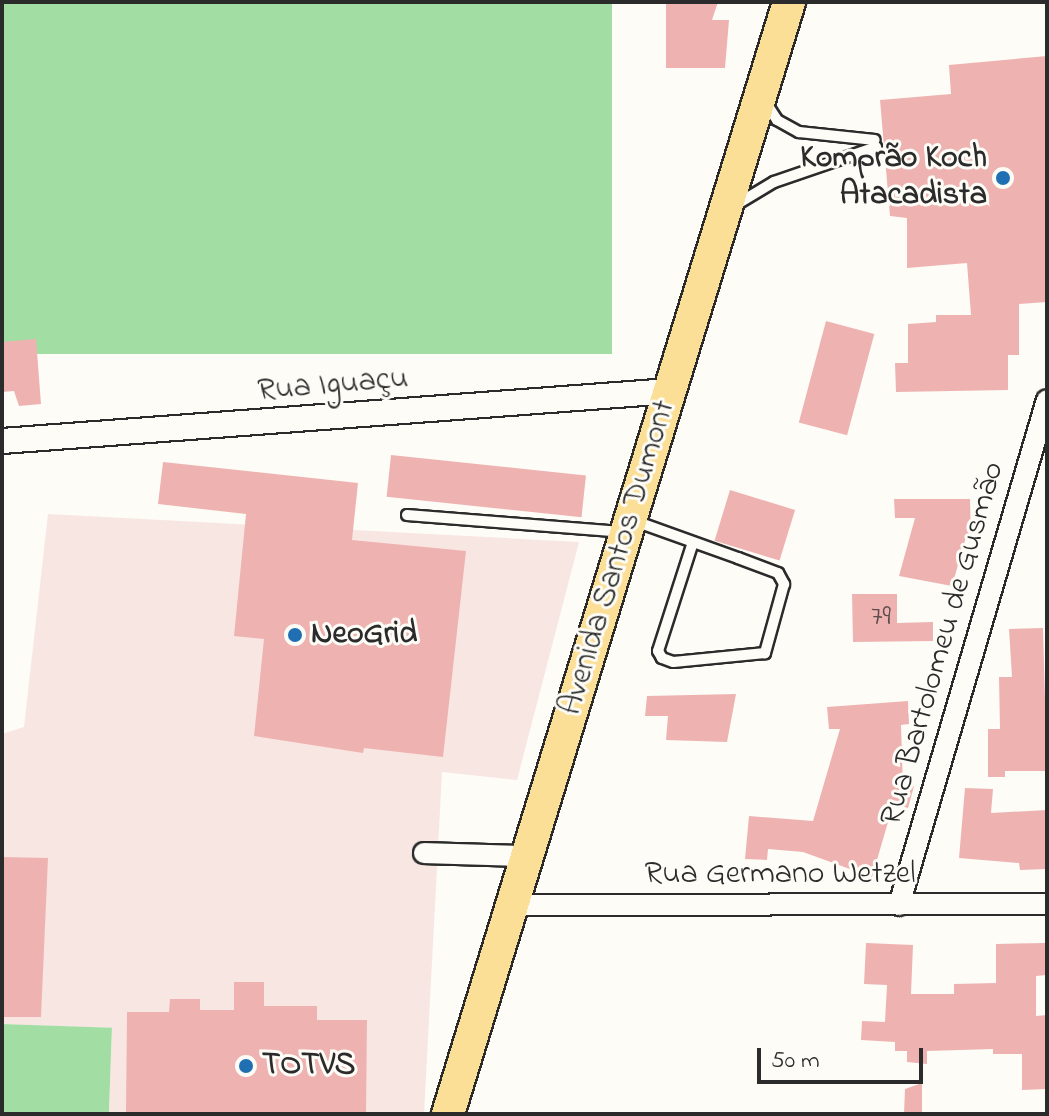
<!DOCTYPE html>
<html>
<head>
<meta charset="utf-8">
<style>
  body { margin:0 }
  #map { position:relative; width:1049px; height:1116px; overflow:hidden; background:#fdfcf7; font-family:"Indie Flower",sans-serif }
  div>[style] { position:absolute }
  [style*='--x'] { left:calc(var(--x)*1px); top:calc(var(--y)*1px); width:calc(var(--w)*1px); rotate:calc(var(--a)*1deg) }
  .built>* { inset:0; background:#f8e6e2 }
  .green>* { inset:0; background:#a2dea4; transform-origin:0 0 }
  .building>* { inset:0; background:#eeb3b1; transform-origin:0 0 }
  .roads { filter:drop-shadow(2px 0 #2b2b2b) drop-shadow(-2px 0 #2b2b2b) drop-shadow(0 2px #2b2b2b) drop-shadow(0 -2px #2b2b2b) }
  .service>* { height:10px; margin:-5px; padding:0 5px; transform-origin:5px; border-radius:5px; background:#fdfcf7 }
  .minor>* { height:20px; margin:-10px; padding:0 10px; transform-origin:10px; border-radius:10px; background:#fdfcf7 }
  .tertiary>* { height:24px; margin:-12px; padding:0 12px; transform-origin:12px; border-radius:12px; background:#fdfcf7 }
  .primary>* { height:32px; margin:-16px; padding:0 16px; transform-origin:16px; border-radius:16px; background:#fbdf96 }
  .dots>* { width:22px; height:22px; translate:-50% -50%; box-sizing:border-box; border:4px solid #fdfcf7; border-radius:50% }
  span { translate:-50% -50%; white-space:nowrap; text-align:center; line-height:1.15; -webkit-text-stroke:6px #fdfcf7; paint-order:stroke }
  .number-label { font-size:28px; color:#5c4d4c }
  .number-label span { -webkit-text-stroke-width:0 }
  .poi-label { font-size:32px; color:#2b2b2b; font-weight:700 }
  .right { translate:-100% -50%; text-align:right }
  .left { translate:0 -50%; text-align:left }
  .street-label { font-size:32px; color:#2b2b2b }
  .frame { position:absolute; inset:0; border:4px solid #2b2b2b; pointer-events:none }
  .scale { position:absolute; left:757px; top:1048px; width:166px; height:36px; box-sizing:border-box; border:4px solid #2b2b2b; border-top:0; padding-left:10px; font-size:24px; line-height:28px; white-space:nowrap; color:#2b2b2b; -webkit-text-stroke:6px #fdfcf7; paint-order:stroke }
</style>
</head>
<body>
<div id="map">
  <div class="built">
    <i style="clip-path:polygon(48px 514px,579px 542px,517px 780px,442px 772px,424px 1114px,109px 1114px,112px 1028px,2px 1024px,2px 734px,24px 727px)"></i>
  </div>
  <div class="green">
    <i style="left:2px;top:2px;width:610px;height:352px"></i>
    <i style="left:2px;top:1024px;width:110px;height:90px;rotate:2deg"></i>
  </div>
  <div class="building">
    <i style="clip-path:polygon(666px 2px,718px 2px,712px 20px,729px 20px,725px 68px,666px 68px)"></i>
    <i style="clip-path:polygon(1047px 56px,1047px 302px,1019px 304px,1019px 355px,1008px 355px,1008px 390px,896px 392px,895px 363px,908px 363px,908px 324px,936px 322px,936px 315px,971px 315px,967px 263px,907px 268px,907px 218px,890px 216px,880px 100px,951px 94px,949px 65px)"></i>
    <i style="left:826px;top:321px;width:50px;height:105px;rotate:15deg"></i>
    <i style="clip-path:polygon(36px 339px,41px 404px,19px 406px,14px 391px,2px 392px,2px 342px)"></i>
    <i style="left:391px;top:455px;width:196px;height:42px;rotate:6deg"></i>
    <i style="clip-path:polygon(163px 462px,358px 483px,352px 540px,466px 551px,443px 757px,364px 748px,363px 753px,254px 736px,264px 639px,234px 636px,246px 514px,158px 504px)"></i>
    <i style="left:730px;top:490px;width:68px;height:53px;rotate:17deg"></i>
    <i style="clip-path:polygon(894px 499px,970px 499px,971px 537px,966px 537px,952px 586px,899px 576px,915px 518px,895px 518px)"></i>
    <i style="clip-path:polygon(852px 594px,897px 594px,897px 623px,933px 622px,933px 641px,853px 642px)"></i>
    <i style="clip-path:polygon(1043px 628px,1047px 771px,1005px 771px,1005px 777px,988px 777px,988px 729px,1000px 729px,999px 677px,1012px 677px,1009px 629px)"></i>
    <i style="clip-path:polygon(736px 694px,727px 742px,666px 740px,668px 716px,645px 716px,647px 696px)"></i>
    <i style="clip-path:polygon(908px 701px,909px 724px,901px 725px,903px 786px,914px 786px,908px 808px,893px 805px,872px 877px,803px 852px,768px 849px,767px 860px,745px 859px,749px 816px,813px 821px,840px 729px,829px 729px,827px 707px)"></i>
    <i style="clip-path:polygon(965px 788px,993px 789px,991px 813px,1047px 810px,1047px 869px,1020px 870px,1019px 863px,959px 858px)"></i>
    <i style="clip-path:polygon(2px 857px,48px 858px,41px 1017px,2px 1017px)"></i>
    <i style="clip-path:polygon(866px 943px,913px 945px,911px 994px,954px 994px,954px 984px,996px 983px,996px 944px,1045px 943px,1046px 975px,1036px 976px,1036px 1016px,1047px 1015px,1047px 1089px,1022px 1090px,1022px 1054px,993px 1054px,993px 1049px,927px 1051px,927px 1064px,907px 1062px,907px 1051px,895px 1051px,895px 1042px,861px 1040px,862px 1021px,885px 1022px,887px 985px,864px 984px)"></i>
    <i style="clip-path:polygon(234px 982px,264px 982px,264px 1006px,317px 1006px,317px 1020px,367px 1020px,366px 1114px,126px 1113px,127px 1012px,169px 1012px,170px 999px,200px 999px,200px 1010px,234px 1010px)"></i>
    <i style="clip-path:polygon(922px 1083px,922px 1114px,904px 1114px,905px 1089px)"></i>
  </div>
  <div class="roads">
    <div class="service">
      <i style="--x:766;--y:103;--w:20;--a:57"></i>
      <i style="--x:777;--y:120;--w:25;--a:29"></i>
      <i style="--x:799;--y:132;--w:76;--a:6"></i>
      <i style="--x:734;--y:206;--w:47;--a:-31"></i>
      <i style="--x:774;--y:182;--w:108;--a:-18.9"></i>
      <i style="--x:407;--y:515;--w:215;--a:4.5"></i>
      <i style="--x:632;--y:520;--w:113;--a:19.7"></i>
      <i style="--x:738;--y:558;--w:43;--a:20.6"></i>
      <i style="--x:778;--y:573;--w:13;--a:61"></i>
      <i style="--x:784;--y:584;--w:72;--a:105.4"></i>
      <i style="--x:765;--y:653;--w:92;--a:174.4"></i>
      <i style="--x:673;--y:662;--w:12;--a:-160"></i>
      <i style="--x:662;--y:658;--w:8;--a:-120"></i>
      <i style="--x:658;--y:651;--w:114;--a:-72.2"></i>
    </div>
    <div class="minor">
      <i style="--x:424;--y:853;--w:104;--a:1.7"></i>
      <i style="--x:512;--y:905;--w:535;--a:-0.11"></i>
      <i style="--x:899;--y:905;--w:526;--a:-73.67"></i>
    </div>
    <div class="tertiary">
      <i style="--x:2;--y:441;--w:670;--a:-4.28"></i>
    </div>
    <div class="primary">
      <i style="--x:448;--y:1114;--w:1163;--a:-72.95"></i>
    </div>
  </div>
  <div class="dots">
    <i style="left:1003px;top:178px;background:#1f6fb2"></i>
    <i style="left:295px;top:635px;background:#1f6fb2"></i>
    <i style="left:246px;top:1066px;background:#1f6fb2"></i>
  </div>
  <div class="number-label">
    <span style="left:881px;top:618px">79</span>
  </div>
  <div class="poi-label">
    <span class="right" style="left:987px;top:178px">Komprão Koch<br>Atacadista</span>
    <span class="left" style="left:311px;top:635px">NeoGrid</span>
    <span class="left" style="left:262px;top:1066px">TOTVS</span>
  </div>
  <div class="street-label">
    <span style="left:333px;top:386px;rotate:-5deg">Rua Iguaçu</span>
    <span style="left:619px;top:558px;rotate:-73deg">Avenida Santos Dumont</span>
    <span style="left:944px;top:644px;rotate:-74deg">Rua Bartolomeu de Gusmão</span>
    <span style="left:780px;top:875px">Rua Germano Wetzel</span>
  </div>
  <div class="frame"></div>
  <div class="scale">50 m</div>
</div>
</body>
</html>
